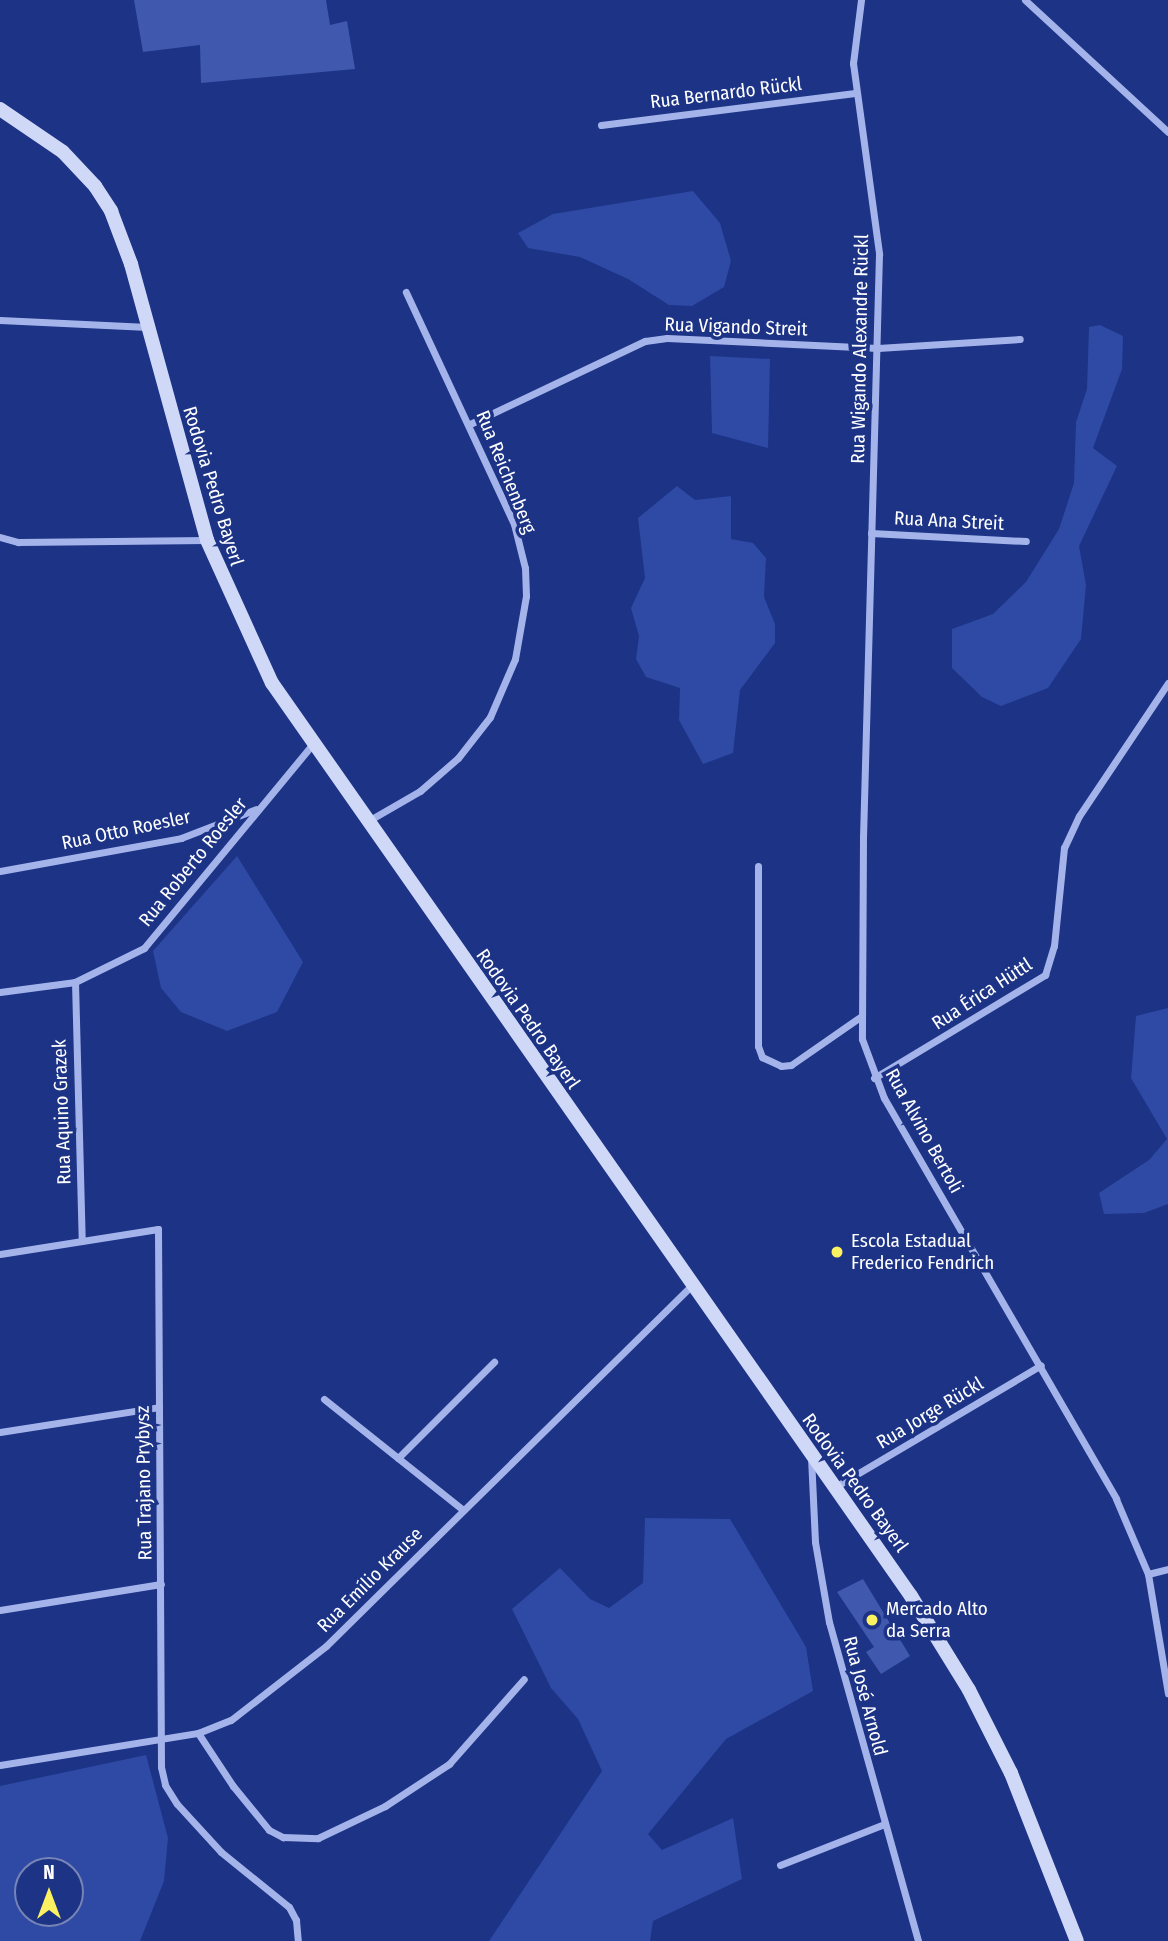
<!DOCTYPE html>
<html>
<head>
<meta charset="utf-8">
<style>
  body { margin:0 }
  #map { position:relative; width:1168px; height:1941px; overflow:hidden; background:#1c3386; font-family:"Fira Sans Condensed",sans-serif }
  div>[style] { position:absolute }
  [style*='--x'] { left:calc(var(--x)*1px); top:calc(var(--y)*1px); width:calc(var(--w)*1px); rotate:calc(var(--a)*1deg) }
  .green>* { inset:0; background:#2f4aa4 }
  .building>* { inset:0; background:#4058ad }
  .street>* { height:7px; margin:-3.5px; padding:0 3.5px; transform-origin:3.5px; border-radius:3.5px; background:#a4b4eb }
  .secondary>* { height:14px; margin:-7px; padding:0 7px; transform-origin:7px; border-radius:7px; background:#d0d8f8 }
  .dots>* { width:19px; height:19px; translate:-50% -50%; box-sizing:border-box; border:4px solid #1c3386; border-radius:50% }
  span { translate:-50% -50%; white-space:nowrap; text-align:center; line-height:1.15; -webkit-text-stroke:7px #1c3386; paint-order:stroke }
  .street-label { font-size:19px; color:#fff }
  .poi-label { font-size:19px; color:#fff }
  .left { translate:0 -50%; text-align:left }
  .north { position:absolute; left:14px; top:1857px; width:70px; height:70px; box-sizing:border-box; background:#1c3386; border:2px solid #7785b6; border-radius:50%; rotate:0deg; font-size:19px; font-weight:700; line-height:28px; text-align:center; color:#fff }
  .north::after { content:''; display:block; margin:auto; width:24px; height:32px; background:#fcf161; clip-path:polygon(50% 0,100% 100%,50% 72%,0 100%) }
</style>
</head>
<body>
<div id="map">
  <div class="green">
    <i style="clip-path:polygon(693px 191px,720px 223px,731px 261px,724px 287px,692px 306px,669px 305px,628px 279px,580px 257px,528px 248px,518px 233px,553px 214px)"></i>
    <i style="clip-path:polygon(1100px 325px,1123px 336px,1122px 369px,1093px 448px,1117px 466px,1079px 546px,1086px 585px,1081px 639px,1048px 688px,1001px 706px,982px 697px,952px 668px,952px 629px,993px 614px,1026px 582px,1059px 529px,1074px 483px,1076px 422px,1087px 389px,1089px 327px)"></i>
    <i style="clip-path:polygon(710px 356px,770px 359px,768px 448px,712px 433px)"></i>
    <i style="clip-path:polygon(677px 486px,695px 500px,731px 496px,731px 539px,753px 543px,766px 558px,764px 597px,775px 624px,775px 643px,740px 690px,733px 753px,703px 764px,679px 720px,680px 688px,646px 677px,636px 659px,639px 636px,631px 608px,645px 578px,638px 518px)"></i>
    <i style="clip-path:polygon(237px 856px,303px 962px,277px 1012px,227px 1031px,181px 1012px,161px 988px,153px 951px)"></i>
    <i style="clip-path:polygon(1168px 1008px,1168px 1204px,1144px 1213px,1104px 1214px,1099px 1193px,1149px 1160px,1167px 1139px,1131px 1078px,1136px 1016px)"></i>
    <i style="clip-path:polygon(645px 1518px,730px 1519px,806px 1647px,813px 1691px,726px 1739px,648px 1834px,662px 1850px,733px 1818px,742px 1879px,653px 1921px,650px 1941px,489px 1941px,602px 1771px,578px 1719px,551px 1688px,512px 1609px,560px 1568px,590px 1599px,609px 1608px,643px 1583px)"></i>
    <i style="clip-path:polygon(evenodd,146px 1755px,168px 1838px,164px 1881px,140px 1941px,0 1941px,0 1786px,146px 1755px,28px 1871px,70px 1871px,70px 1913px,28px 1913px,28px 1871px)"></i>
  </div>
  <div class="building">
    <i style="clip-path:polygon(134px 0,326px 0,330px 25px,347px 21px,355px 69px,201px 83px,200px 45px,143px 52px)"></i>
    <i style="clip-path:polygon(863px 1579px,910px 1656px,881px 1674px,866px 1652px,874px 1647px,837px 1592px)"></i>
  </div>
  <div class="street">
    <i style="--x:861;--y:0;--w:64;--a:97.2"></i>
    <i style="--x:853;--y:63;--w:193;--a:82.2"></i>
    <i style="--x:879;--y:254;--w:583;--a:91.57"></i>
    <i style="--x:863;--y:837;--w:202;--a:90.3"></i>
    <i style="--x:862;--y:1039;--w:63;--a:69.6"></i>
    <i style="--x:884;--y:1098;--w:463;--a:59.9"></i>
    <i style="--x:1116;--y:1499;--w:82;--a:66.9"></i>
    <i style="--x:1148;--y:1574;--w:121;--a:80.5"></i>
    <i style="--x:1025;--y:0;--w:195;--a:42.7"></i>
    <i style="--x:601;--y:125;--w:256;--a:-7.2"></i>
    <i style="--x:0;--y:320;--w:148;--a:2.7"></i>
    <i style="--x:470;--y:424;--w:194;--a:-25.4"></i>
    <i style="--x:645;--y:341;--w:22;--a:-8"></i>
    <i style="--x:667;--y:338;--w:211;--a:2.7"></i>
    <i style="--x:878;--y:348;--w:142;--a:-3.6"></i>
    <i style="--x:871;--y:533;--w:155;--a:3"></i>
    <i style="--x:0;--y:537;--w:19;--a:16"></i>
    <i style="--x:18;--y:542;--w:189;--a:-0.6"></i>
    <i style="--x:368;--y:821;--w:60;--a:-30"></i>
    <i style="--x:420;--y:791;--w:50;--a:-41"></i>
    <i style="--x:458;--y:758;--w:52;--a:-52"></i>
    <i style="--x:490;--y:717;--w:63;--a:-66.7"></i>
    <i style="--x:515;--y:659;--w:64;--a:-80.1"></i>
    <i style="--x:526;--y:596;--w:28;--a:-92"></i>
    <i style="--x:525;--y:568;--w:45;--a:-104"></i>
    <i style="--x:514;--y:524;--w:256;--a:-115"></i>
    <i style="--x:758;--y:866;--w:180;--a:90"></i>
    <i style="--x:758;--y:1046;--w:12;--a:70"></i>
    <i style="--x:762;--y:1057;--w:21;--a:25"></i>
    <i style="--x:781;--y:1066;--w:10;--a:-6"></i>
    <i style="--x:791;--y:1065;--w:84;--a:-34.8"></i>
    <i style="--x:0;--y:871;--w:184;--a:-10.3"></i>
    <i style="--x:181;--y:838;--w:80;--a:-21.1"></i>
    <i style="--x:75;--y:982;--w:259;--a:88.5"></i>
    <i style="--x:0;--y:992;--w:76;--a:-7.6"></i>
    <i style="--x:75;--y:982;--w:77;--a:-26.2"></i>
    <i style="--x:144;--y:948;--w:264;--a:-50.4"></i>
    <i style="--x:874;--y:1078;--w:200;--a:-31.1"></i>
    <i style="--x:1045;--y:975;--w:30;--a:-73"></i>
    <i style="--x:1054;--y:946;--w:99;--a:-84.2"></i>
    <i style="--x:1064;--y:848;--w:35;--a:-65"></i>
    <i style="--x:1079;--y:816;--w:160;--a:-56.2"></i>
    <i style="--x:0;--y:1254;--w:160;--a:-9"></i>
    <i style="--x:158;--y:1229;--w:538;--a:89.68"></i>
    <i style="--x:161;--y:1767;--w:18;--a:77"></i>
    <i style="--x:165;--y:1785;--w:22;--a:58"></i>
    <i style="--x:177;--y:1804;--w:65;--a:47.5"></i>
    <i style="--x:221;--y:1852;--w:87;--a:39"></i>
    <i style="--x:289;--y:1907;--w:15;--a:62"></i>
    <i style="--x:296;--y:1920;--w:21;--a:85"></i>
    <i style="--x:324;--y:1399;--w:176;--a:38.6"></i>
    <i style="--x:0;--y:1432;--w:161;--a:-8.9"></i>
    <i style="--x:811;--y:1457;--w:85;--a:87.3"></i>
    <i style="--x:815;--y:1542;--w:81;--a:80.1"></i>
    <i style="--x:829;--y:1622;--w:331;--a:74.4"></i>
    <i style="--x:398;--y:1458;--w:136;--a:-45"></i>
    <i style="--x:835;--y:1487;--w:239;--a:-30.6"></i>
    <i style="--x:1148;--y:1574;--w:21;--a:-14"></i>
    <i style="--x:0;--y:1610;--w:163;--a:-9.2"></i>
    <i style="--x:198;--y:1733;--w:64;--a:56.6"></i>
    <i style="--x:233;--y:1786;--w:57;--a:50.7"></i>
    <i style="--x:269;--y:1830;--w:16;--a:27"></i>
    <i style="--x:283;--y:1837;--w:35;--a:2"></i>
    <i style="--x:318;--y:1838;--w:74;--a:-25.5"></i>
    <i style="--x:385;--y:1806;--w:77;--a:-33.3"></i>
    <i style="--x:449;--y:1764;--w:113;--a:-48.6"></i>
    <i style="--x:0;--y:1765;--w:201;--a:-9.2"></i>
    <i style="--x:198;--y:1733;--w:35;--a:-22"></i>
    <i style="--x:231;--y:1720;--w:120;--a:-37.9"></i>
    <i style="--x:326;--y:1646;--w:513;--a:-44.6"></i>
    <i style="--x:780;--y:1865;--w:110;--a:-21.4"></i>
  </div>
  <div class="secondary">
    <i style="--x:0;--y:109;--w:76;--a:34.3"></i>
    <i style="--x:63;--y:152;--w:47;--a:46.7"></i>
    <i style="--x:95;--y:186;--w:30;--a:57"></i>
    <i style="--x:111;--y:211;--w:57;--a:69.3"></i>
    <i style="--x:131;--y:264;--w:286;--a:74.6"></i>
    <i style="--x:207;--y:540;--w:157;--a:65.6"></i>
    <i style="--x:272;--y:683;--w:1114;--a:55.01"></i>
    <i style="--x:911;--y:1596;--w:110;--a:58.3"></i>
    <i style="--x:969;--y:1690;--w:93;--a:63.2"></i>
    <i style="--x:1011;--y:1773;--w:180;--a:68.6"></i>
  </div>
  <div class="dots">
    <i style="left:837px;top:1252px;background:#fcf161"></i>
    <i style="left:872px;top:1620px;background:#fcf161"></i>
  </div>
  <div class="street-label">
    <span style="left:726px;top:93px;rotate:-7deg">Rua Bernardo Rückl</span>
    <span style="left:736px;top:327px;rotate:2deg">Rua Vigando Streit</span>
    <span style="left:860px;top:349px;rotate:-89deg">Rua Wigando Alexandre Rückl</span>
    <span style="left:506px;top:472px;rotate:68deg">Rua Reichenberg</span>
    <span style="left:213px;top:486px;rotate:73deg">Rodovia Pedro Bayerl</span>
    <span style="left:949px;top:521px;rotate:3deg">Rua Ana Streit</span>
    <span style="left:126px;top:830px;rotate:-12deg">Rua Otto Roesler</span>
    <span style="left:193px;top:862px;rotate:-51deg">Rua Roberto Roesler</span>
    <span style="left:982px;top:994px;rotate:-33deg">Rua Érica Hüttl</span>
    <span style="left:528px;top:1019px;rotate:55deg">Rodovia Pedro Bayerl</span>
    <span style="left:62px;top:1112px;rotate:-92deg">Rua Aquino Grazek</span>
    <span style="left:924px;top:1131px;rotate:61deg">Rua Alvino Bertoli</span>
    <span style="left:930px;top:1413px;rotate:-31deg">Rua Jorge Rückl</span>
    <span style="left:144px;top:1483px;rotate:-91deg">Rua Trajano Prybysz</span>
    <span style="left:855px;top:1483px;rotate:54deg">Rodovia Pedro Bayerl</span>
    <span style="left:370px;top:1580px;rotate:-45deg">Rua Emílio Krause</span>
    <span style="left:865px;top:1696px;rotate:75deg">Rua José Arnold</span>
  </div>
  <div class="poi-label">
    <span class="left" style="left:851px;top:1252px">Escola Estadual<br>Frederico Fendrich</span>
    <span class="left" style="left:886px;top:1620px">Mercado Alto<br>da Serra</span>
  </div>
  <div class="north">N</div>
</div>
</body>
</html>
